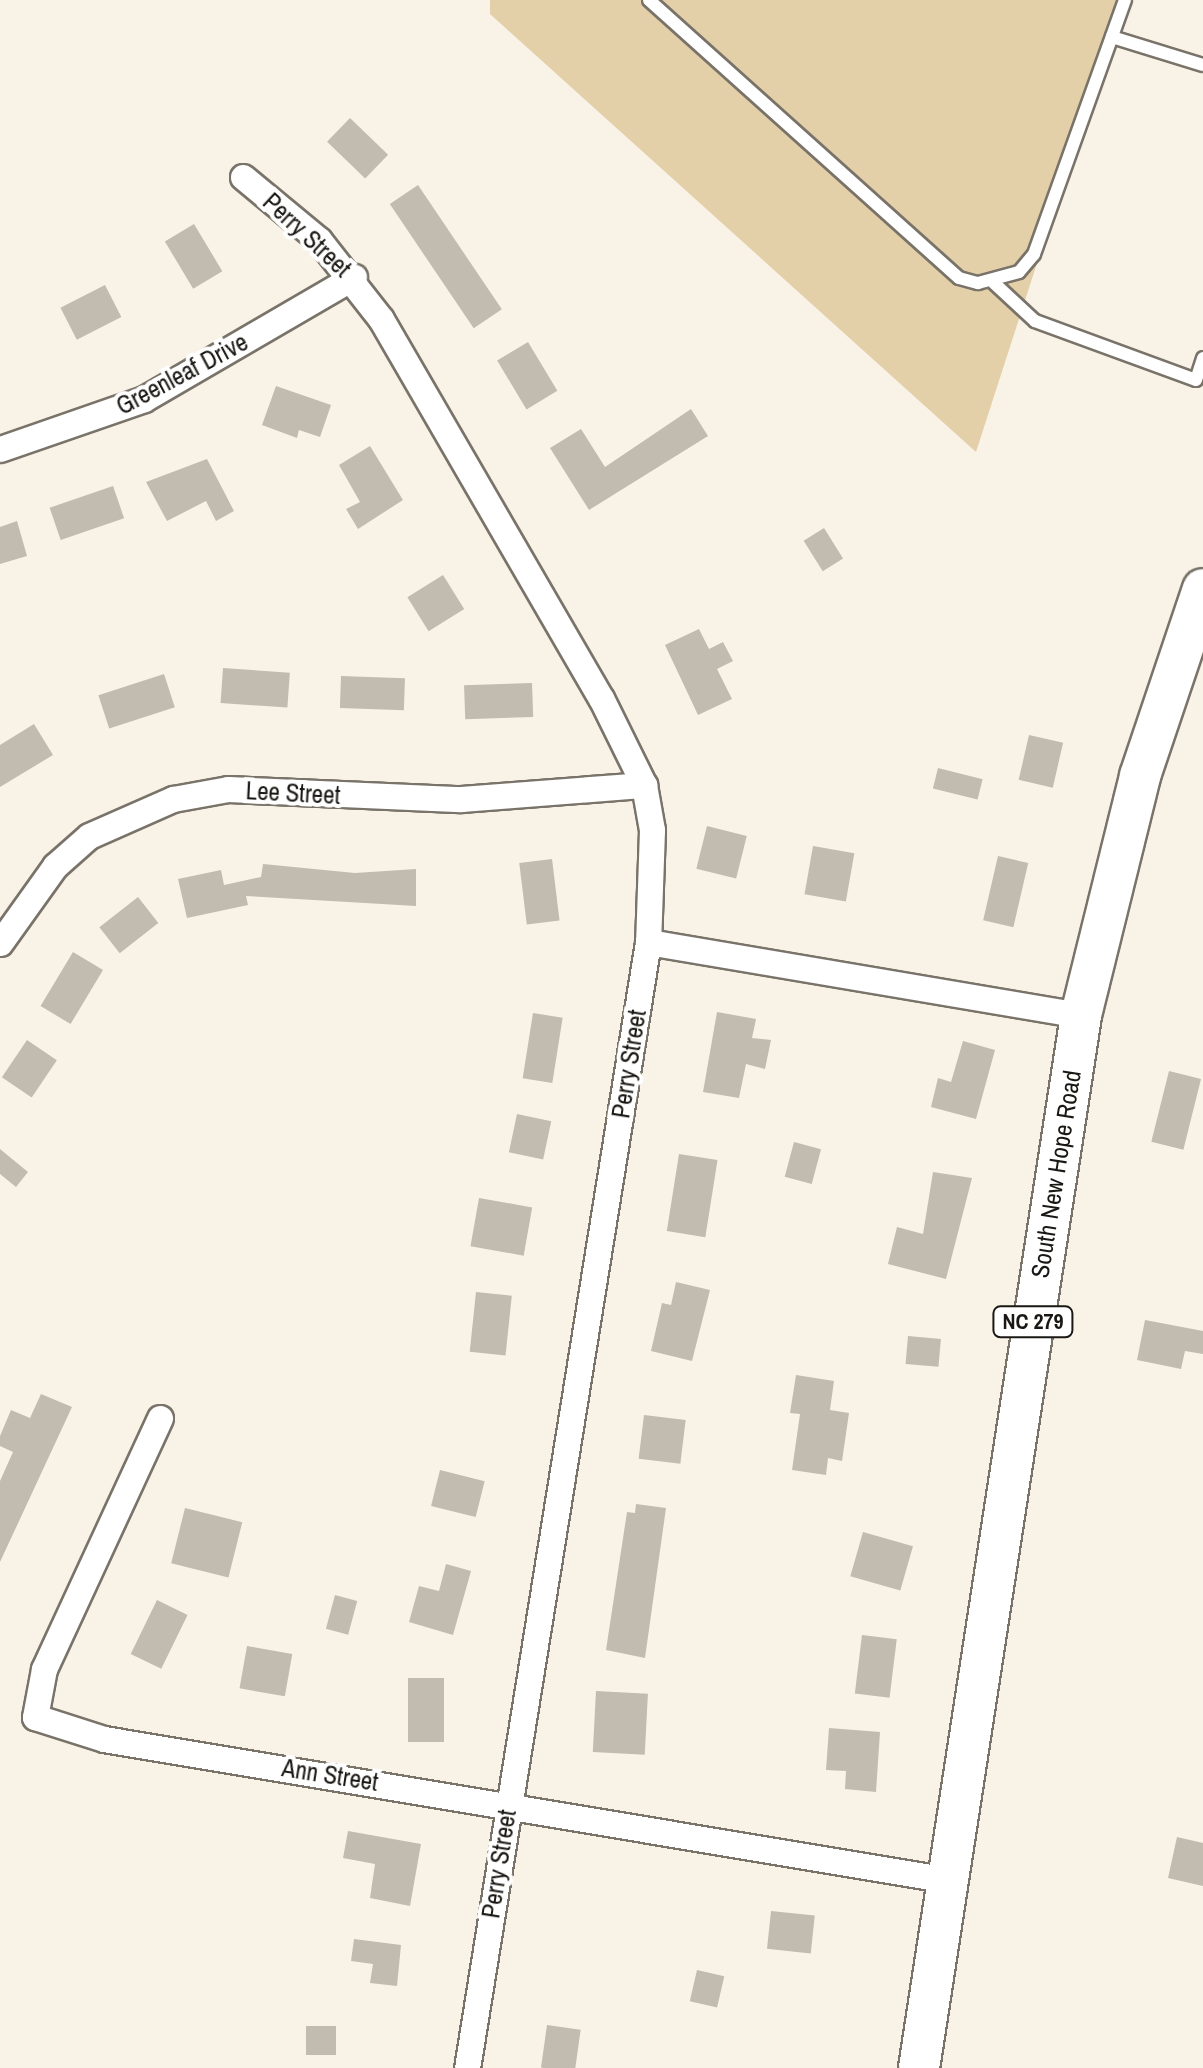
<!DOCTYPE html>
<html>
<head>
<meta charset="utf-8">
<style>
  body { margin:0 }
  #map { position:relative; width:1203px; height:2068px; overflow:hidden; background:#f9f3e7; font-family:"Archivo Narrow",sans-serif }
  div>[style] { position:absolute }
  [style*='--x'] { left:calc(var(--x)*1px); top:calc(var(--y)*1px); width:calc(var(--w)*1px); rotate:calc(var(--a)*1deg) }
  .green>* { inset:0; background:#e3cfa8 }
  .building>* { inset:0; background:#c1bbb0; transform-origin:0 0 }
  .roads { filter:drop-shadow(2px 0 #797369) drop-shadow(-2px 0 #797369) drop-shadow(0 2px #797369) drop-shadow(0 -2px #797369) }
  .service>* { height:12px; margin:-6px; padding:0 6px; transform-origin:6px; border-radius:6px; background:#fff }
  .minor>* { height:25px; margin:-12.5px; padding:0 12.5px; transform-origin:12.5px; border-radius:12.5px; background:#fff }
  .primary>* { height:40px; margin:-20px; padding:0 20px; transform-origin:20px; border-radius:20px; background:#fff }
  span { translate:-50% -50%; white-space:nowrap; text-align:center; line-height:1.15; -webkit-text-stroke:8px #fff; paint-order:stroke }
  .shield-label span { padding:2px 8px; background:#fff; border:2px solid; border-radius:8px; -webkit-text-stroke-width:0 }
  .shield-label { font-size:22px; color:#1a1814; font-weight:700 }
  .street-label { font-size:25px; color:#1a1814 }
</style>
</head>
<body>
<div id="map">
  <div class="green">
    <i style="clip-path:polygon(490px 0,1122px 0,976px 452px,490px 14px)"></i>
  </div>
  <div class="building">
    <i style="left:350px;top:118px;width:53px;height:33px;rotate:44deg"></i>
    <i style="left:418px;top:185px;width:150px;height:34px;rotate:56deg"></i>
    <i style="left:194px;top:224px;width:55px;height:34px;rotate:59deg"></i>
    <i style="left:105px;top:285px;width:36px;height:50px;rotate:63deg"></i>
    <i style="left:528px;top:342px;width:57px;height:36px;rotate:59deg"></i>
    <i style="clip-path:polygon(276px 386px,331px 405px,320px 437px,299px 430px,297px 438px,262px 425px)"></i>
    <i style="clip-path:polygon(691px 409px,708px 436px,589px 510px,550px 448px,581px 429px,605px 467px)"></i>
    <i style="clip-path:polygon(370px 446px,403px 500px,358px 529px,346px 509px,360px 502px,339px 465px)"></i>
    <i style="clip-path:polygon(207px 459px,234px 511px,216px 521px,206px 501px,167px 521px,146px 482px)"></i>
    <i style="left:113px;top:486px;width:34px;height:67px;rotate:71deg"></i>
    <i style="clip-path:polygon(17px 521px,27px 556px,0 564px,0 527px)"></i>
    <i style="left:824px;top:528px;width:36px;height:24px;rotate:58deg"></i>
    <i style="left:443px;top:575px;width:40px;height:42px;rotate:58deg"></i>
    <i style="clip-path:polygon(699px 629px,709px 649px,723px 642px,733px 661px,717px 669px,732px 699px,698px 715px,665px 645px)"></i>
    <i style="left:223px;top:668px;width:67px;height:35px;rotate:4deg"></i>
    <i style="left:164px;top:674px;width:35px;height:69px;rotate:72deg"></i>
    <i style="left:341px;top:676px;width:64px;height:32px;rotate:2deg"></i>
    <i style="left:532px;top:683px;width:34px;height:68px;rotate:88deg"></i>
    <i style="clip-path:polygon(34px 724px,53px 755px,0 787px,0 745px)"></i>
    <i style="left:1029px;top:735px;width:35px;height:46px;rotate:13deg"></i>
    <i style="left:938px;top:768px;width:46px;height:21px;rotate:14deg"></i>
    <i style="left:707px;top:826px;width:41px;height:44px;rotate:14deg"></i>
    <i style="left:813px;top:846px;width:42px;height:49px;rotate:10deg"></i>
    <i style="left:998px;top:856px;width:31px;height:66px;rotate:13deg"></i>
    <i style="left:552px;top:859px;width:62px;height:33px;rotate:83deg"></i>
    <i style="clip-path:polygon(263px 864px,355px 873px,416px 869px,416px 906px,246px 896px,248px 905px,187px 918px,178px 879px,221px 870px,224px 885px,261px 877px)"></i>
    <i style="left:138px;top:897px;width:33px;height:49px;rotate:52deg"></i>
    <i style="left:73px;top:952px;width:35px;height:63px;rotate:31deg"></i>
    <i style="clip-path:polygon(717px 1012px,756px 1019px,752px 1038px,771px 1040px,765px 1069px,746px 1064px,739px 1098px,703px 1092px)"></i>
    <i style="left:533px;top:1013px;width:30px;height:66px;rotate:9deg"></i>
    <i style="left:27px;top:1040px;width:36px;height:45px;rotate:34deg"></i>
    <i style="clip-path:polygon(963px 1041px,995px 1050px,976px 1119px,931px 1107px,938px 1078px,951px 1082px)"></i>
    <i style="left:1169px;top:1071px;width:33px;height:73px;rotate:14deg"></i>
    <i style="left:517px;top:1114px;width:35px;height:39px;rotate:12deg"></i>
    <i style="left:794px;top:1142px;width:28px;height:36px;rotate:15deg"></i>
    <i style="clip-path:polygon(0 1149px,28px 1172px,16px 1187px,0 1174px)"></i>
    <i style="left:679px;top:1154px;width:39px;height:78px;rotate:9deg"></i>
    <i style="clip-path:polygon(933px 1172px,972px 1178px,946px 1279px,888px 1264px,897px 1227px,923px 1234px)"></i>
    <i style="left:479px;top:1198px;width:54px;height:49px;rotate:10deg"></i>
    <i style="clip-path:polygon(676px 1282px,710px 1290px,692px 1361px,651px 1351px,662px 1303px,671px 1305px)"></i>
    <i style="left:476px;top:1292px;width:36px;height:60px;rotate:6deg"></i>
    <i style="clip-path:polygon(1145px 1320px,1203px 1331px,1203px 1354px,1185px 1351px,1181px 1369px,1137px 1360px)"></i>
    <i style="left:908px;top:1336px;width:33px;height:28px;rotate:5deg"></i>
    <i style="clip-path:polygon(796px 1375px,834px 1381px,830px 1410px,849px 1413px,842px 1461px,828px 1458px,826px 1475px,792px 1470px,800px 1414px,790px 1413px)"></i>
    <i style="clip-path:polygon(41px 1394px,72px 1407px,0 1562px,0 1481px,13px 1452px,0 1446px,0 1436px,11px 1410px,30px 1418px)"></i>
    <i style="left:644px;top:1415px;width:42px;height:44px;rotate:7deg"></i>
    <i style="left:440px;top:1470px;width:46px;height:37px;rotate:14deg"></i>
    <i style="clip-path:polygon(636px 1504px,666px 1508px,645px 1658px,606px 1650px,627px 1512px,635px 1513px)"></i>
    <i style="left:185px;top:1508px;width:59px;height:57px;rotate:14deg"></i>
    <i style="left:863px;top:1532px;width:52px;height:46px;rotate:16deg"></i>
    <i style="clip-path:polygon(446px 1564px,471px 1571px,453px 1635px,409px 1622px,419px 1586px,439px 1591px)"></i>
    <i style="left:335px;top:1595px;width:23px;height:35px;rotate:15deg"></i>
    <i style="left:157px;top:1600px;width:34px;height:60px;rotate:26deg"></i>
    <i style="left:862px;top:1635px;width:35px;height:59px;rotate:7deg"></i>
    <i style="left:247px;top:1646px;width:46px;height:43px;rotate:10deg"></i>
    <i style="left:408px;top:1678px;width:36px;height:64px"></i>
    <i style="left:596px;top:1691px;width:52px;height:61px;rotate:3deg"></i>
    <i style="clip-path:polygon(829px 1728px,880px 1732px,876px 1792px,845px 1789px,846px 1771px,826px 1770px)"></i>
    <i style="clip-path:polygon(348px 1831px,421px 1844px,410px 1906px,370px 1898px,375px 1864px,343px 1858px)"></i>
    <i style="clip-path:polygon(1177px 1837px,1203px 1843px,1203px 1886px,1168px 1878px)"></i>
    <i style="left:771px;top:1911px;width:44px;height:38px;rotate:6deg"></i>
    <i style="clip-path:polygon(354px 1939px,401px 1945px,397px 1986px,370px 1983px,373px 1964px,351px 1961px)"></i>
    <i style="left:697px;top:1970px;width:28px;height:32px;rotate:13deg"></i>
    <i style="left:547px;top:2025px;width:34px;height:43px;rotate:8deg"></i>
    <i style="left:306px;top:2026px;width:30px;height:29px"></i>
  </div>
  <div class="roads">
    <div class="service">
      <i style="--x:649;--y:0;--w:416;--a:41.9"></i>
      <i style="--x:959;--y:278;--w:20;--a:15"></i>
      <i style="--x:978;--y:283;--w:42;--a:-15"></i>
      <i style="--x:1019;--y:272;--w:23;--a:-50"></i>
      <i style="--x:1034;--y:254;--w:270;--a:-70.3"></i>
      <i style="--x:1112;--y:37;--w:95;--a:17.1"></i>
      <i style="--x:994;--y:283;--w:56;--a:42.8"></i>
      <i style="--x:1035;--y:321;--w:171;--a:20.1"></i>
      <i style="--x:1196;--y:380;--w:23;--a:-72"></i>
    </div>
    <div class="minor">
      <i style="--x:243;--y:177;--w:99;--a:39.7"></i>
      <i style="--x:319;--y:240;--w:100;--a:51.9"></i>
      <i style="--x:381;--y:319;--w:438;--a:59.9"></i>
      <i style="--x:601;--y:698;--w:97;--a:63.7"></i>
      <i style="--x:644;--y:785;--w:46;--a:79.9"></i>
      <i style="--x:652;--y:830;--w:112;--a:92"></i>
      <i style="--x:648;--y:942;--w:1140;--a:99.13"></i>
      <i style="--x:0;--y:449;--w:152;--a:-19.1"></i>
      <i style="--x:144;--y:399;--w:243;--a:-30.2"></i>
      <i style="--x:648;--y:942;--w:439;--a:9.6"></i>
      <i style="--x:0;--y:943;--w:95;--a:-54.5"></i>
      <i style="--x:55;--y:866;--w:45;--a:-41.4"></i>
      <i style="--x:89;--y:836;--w:92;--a:-23.8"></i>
      <i style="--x:173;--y:799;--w:56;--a:-10.3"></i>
      <i style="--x:228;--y:789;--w:233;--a:2.5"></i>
      <i style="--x:461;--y:799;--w:184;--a:-4.4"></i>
      <i style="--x:160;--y:1418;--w:277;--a:114.8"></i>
      <i style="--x:44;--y:1669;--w:49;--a:100.6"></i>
      <i style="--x:35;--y:1717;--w:72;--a:17.7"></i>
      <i style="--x:104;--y:1739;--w:856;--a:9.48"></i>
    </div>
    <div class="primary">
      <i style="--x:919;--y:2068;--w:1065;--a:-81.25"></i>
      <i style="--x:1081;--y:1015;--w:246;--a:-76.1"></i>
      <i style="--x:1140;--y:776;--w:197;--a:-71.4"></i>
    </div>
  </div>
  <div class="shield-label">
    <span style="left:1033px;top:1322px">NC 279</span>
  </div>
  <div class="street-label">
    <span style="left:307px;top:235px;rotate:43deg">Perry Street</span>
    <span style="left:182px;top:374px;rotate:-28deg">Greenleaf Drive</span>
    <span style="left:293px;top:793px;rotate:3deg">Lee Street</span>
    <span style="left:629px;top:1064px;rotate:-81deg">Perry Street</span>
    <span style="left:1056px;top:1174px;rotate:-81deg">South New Hope Road</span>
    <span style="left:330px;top:1775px;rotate:9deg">Ann Street</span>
    <span style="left:499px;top:1864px;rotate:-81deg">Perry Street</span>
  </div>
</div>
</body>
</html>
